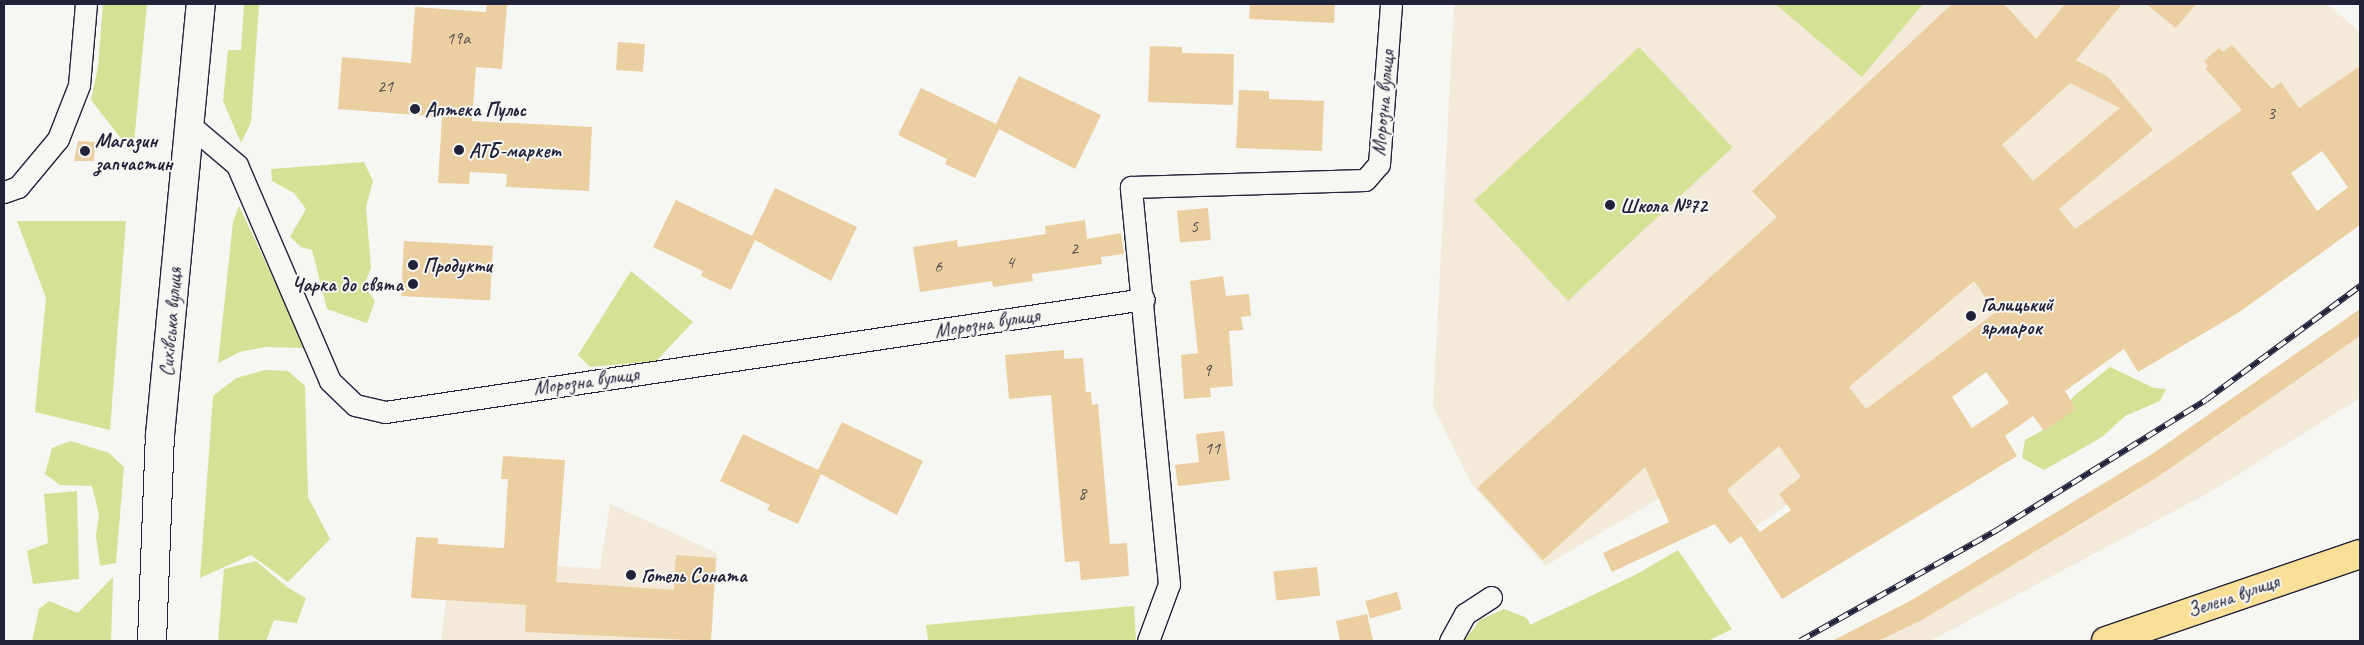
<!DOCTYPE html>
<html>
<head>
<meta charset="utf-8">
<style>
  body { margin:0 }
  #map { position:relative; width:2364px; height:645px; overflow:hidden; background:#f6f6f2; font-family:Caveat,sans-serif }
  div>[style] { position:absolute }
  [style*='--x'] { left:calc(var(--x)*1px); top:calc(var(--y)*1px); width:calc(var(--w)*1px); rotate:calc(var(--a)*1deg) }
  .built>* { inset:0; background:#f3ead9 }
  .green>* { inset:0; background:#d5e194; transform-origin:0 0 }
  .building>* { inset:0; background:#eccfa0; transform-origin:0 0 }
  .roads { filter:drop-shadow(1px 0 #22223b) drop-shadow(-1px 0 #22223b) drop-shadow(0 1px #22223b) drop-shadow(0 -1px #22223b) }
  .minor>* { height:21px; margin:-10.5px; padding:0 10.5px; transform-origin:10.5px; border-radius:10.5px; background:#f6f6f2 }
  .secondary>* { height:28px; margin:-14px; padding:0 14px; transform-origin:14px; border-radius:14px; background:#f6f6f2 }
  .primary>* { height:28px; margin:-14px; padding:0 14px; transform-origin:14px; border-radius:14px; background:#fadf96 }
  .rail>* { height:5.5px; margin-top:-2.75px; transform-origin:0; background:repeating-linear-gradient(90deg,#f6f6f2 0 11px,#22223b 0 22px); box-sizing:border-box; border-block:1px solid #22223b }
  .dots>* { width:14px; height:14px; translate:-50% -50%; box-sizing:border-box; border:2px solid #f6f6f2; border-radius:50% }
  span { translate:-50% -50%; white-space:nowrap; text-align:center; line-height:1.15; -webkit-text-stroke:4px #f6f6f2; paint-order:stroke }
  .number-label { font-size:18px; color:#544d54 }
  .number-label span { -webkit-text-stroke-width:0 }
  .street-label { font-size:20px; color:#22223b }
  .poi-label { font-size:20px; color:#22223b; font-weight:700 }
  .left { translate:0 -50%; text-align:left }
  .right { translate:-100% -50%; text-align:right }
  .frame { position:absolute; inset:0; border:5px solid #22223b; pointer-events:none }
</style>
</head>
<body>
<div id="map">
  <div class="built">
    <i style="clip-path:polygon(1454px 4px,2327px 4px,2360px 32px,2360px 113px,1730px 544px,1683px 484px,1545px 566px,1471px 483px,1433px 406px)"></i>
    <i style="clip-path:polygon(2360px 310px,2360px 398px,2210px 492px,1930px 641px,1839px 641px,1917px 602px,2174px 448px)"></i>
    <i style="clip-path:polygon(610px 504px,717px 553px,711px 641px,441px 641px,446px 600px,526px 605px,548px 565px,600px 569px)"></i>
  </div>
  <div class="green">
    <i style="clip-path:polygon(103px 4px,147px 4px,133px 154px,91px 100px,98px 67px)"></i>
    <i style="clip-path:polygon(244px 4px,259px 4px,251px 122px,241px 143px,223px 101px,228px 50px,241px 50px)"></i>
    <i style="clip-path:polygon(1775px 4px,1923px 4px,1862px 77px)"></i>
    <i style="left:1639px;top:47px;width:137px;height:225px;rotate:47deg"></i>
    <i style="clip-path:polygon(364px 162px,373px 181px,366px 207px,371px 268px,364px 286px,375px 301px,367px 323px,327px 309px,312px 250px,301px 247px,290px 237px,306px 209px,294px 193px,272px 181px,271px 169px)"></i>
    <i style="clip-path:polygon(239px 206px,306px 348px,265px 347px,240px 352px,218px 363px,233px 222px)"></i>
    <i style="clip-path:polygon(17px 221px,126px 221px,110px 430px,35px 412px,46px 298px)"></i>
    <i style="clip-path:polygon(631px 271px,693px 322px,656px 361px,590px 367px,578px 355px)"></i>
    <i style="clip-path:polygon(2110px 367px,2154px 388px,2166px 389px,2160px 401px,2125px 416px,2102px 437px,2044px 470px,2022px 458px,2025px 440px,2045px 429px,2075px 395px)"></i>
    <i style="clip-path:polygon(265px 370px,288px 371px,305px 386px,308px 497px,330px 539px,288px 582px,251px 555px,200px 578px,213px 396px,236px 378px)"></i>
    <i style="clip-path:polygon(71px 441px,109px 453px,124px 467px,116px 563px,100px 566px,96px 535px,99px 515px,92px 486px,60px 485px,45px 474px,52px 448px)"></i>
    <i style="clip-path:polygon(77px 491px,79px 579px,33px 584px,27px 551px,48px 543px,44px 494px)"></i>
    <i style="clip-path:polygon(1678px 550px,1732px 629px,1708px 641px,1464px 641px,1480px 620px,1504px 609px,1527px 618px,1530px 625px,1637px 574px)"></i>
    <i style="clip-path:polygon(256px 561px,287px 587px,306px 598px,297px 623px,274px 620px,266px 641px,218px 641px,224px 569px)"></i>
    <i style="clip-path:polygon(113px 577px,111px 641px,32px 641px,39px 609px,49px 601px,78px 613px)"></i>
    <i style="clip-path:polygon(1134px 606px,1136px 641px,928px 641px,926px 625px)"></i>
  </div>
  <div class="building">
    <i style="clip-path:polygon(487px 4px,507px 4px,502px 69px,476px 67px,472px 121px,592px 127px,589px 191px,506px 187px,507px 174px,470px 172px,469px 184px,438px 183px,442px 117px,338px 109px,342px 57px,411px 63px,415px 7px,486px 12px)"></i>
    <i style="clip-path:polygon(1250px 4px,1335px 4px,1334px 23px,1249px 19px)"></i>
    <i style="clip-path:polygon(evenodd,1952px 4px,2004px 4px,2036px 39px,2065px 4px,2122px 4px,2076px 60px,2108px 77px,2153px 130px,2059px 209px,2075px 229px,2242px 110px,2205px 68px,2208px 66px,2204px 61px,2219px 48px,2223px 52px,2232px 45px,2272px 89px,2281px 82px,2299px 108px,2360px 66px,2360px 225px,2238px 313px,2138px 372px,2124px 349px,2065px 391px,2076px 409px,2044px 431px,2033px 416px,2005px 436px,2017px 456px,1782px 599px,1741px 536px,1730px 544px,1715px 524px,1612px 572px,1603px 553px,1669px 522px,1645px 467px,1543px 560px,1477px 488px,1777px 217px,1752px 191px,1952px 4px,2070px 83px,2120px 108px,2033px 181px,2002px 145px,2070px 83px,1952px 4px,2322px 151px,2348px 187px,2317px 211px,2291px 173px,2322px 151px,1952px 4px,1974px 281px,1996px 312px,1866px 409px,1849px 387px,1974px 281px,1952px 4px,1986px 372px,2009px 403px,1972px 428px,1952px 397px,1986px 372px,1952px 4px,1779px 446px,1801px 477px,1779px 494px,1791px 510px,1760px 532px,1727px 490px,1779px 446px)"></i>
    <i style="clip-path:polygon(2146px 4px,2196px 4px,2176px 28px)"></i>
    <i style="left:618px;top:42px;width:27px;height:28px;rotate:4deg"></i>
    <i style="clip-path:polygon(1150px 46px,1182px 47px,1182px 53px,1234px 54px,1233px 105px,1148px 102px)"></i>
    <i style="clip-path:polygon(1019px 76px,1101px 115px,1075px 169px,999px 129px,975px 178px,945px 164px,947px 159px,898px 135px,921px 88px,996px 124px)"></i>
    <i style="clip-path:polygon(1239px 90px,1269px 91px,1269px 99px,1324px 101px,1322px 151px,1236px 148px)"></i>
    <i style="clip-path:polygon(78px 141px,95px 142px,94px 161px,74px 161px)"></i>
    <i style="clip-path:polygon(775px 188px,857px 227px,831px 281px,755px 240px,731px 290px,701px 276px,703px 271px,653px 247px,676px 200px,752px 236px)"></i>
    <i style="left:1208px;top:208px;width:32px;height:31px;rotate:85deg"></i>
    <i style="clip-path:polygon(1085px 220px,1087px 239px,1121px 233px,1124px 254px,1101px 257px,1102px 264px,1032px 274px,1033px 281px,993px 287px,992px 281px,920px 292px,913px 247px,957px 240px,958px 247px,1046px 234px,1045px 226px)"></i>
    <i style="left:404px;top:241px;width:89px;height:55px;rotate:3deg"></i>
    <i style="clip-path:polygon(1223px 276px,1226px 296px,1249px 294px,1251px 316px,1241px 317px,1243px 330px,1229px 331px,1233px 386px,1210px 388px,1211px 397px,1184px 399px,1181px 355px,1198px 353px,1190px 281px)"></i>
    <i style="clip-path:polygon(2360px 309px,2360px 336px,2156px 478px,1922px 620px,1878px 641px,1832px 641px,1910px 601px,2152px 454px)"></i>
    <i style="clip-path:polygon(1064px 350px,1064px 359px,1083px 358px,1086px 392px,1091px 392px,1092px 405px,1098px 404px,1110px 544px,1127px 543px,1129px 576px,1081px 580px,1079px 561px,1065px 562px,1051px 395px,1009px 399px,1005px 355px)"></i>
    <i style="clip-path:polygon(842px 422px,923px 461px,897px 515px,821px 474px,798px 524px,767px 510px,770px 505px,720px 481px,743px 434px,818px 470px)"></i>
    <i style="clip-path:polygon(1224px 431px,1230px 480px,1178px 486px,1175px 465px,1199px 462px,1196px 434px)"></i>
    <i style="clip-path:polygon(503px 456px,565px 460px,556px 582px,674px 590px,676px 555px,716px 558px,711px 641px,525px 632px,526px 605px,411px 598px,416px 537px,438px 538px,438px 544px,504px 548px,508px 479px,501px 479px)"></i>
    <i style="left:1317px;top:567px;width:29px;height:44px;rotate:84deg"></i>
    <i style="left:1397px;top:592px;width:18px;height:33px;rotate:74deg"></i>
    <i style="clip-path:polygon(1367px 614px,1373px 641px,1340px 641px,1336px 621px)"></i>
  </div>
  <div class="roads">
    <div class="minor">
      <i style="--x:191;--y:126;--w:60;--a:40.3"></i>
      <i style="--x:237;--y:165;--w:235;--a:66.7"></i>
      <i style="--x:330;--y:381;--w:35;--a:44"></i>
      <i style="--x:355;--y:405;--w:31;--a:13"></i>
      <i style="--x:385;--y:412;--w:767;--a:-8.47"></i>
      <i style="--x:4;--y:192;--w:15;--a:-20"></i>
      <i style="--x:18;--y:187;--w:62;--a:-50.2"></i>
      <i style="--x:58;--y:139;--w:58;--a:-68.7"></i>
      <i style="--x:79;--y:85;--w:81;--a:-85.1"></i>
      <i style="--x:1148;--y:641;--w:61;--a:-69.8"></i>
      <i style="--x:1169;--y:584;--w:399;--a:-95.5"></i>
      <i style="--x:1131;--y:187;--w:234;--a:-1.7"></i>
      <i style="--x:1365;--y:180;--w:21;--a:-49"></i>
      <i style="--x:1379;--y:164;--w:160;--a:-85.7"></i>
      <i style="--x:1450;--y:641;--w:31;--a:-61"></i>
      <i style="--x:1465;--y:614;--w:31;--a:-33"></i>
    </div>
    <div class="secondary">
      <i style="--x:152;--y:641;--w:206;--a:-87.8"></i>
      <i style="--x:160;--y:435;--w:433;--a:-84.6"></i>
    </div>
    <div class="primary">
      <i style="--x:2106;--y:641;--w:268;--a:-18.9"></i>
    </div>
  </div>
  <div class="rail">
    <i style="--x:1800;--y:641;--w:226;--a:-29.4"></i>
    <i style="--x:1997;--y:530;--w:246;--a:-31.9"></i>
    <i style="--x:2206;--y:400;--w:192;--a:-36.5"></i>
  </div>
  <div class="dots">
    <i style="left:415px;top:109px;background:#22223b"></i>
    <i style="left:459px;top:150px;background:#22223b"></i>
    <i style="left:85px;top:151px;background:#22223b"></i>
    <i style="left:1610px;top:205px;background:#22223b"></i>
    <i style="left:413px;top:265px;background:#22223b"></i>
    <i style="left:413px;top:284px;background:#22223b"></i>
    <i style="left:1971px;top:316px;background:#22223b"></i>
    <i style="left:631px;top:575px;background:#22223b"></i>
  </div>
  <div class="number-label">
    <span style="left:458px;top:38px">19а</span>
    <span style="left:385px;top:86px">21</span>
    <span style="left:2271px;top:113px">3</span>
    <span style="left:1194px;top:226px">5</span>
    <span style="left:1074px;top:248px">2</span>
    <span style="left:1010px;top:262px">4</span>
    <span style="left:938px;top:266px">6</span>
    <span style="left:1207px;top:370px">9</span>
    <span style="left:1212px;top:448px">11</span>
    <span style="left:1082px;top:493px">8</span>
  </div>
  <div class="street-label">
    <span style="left:1383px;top:103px;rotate:-85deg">Морозна вулиця</span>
    <span style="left:171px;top:322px;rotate:-85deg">Сихівська вулиця</span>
    <span style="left:987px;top:323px;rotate:-9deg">Морозна вулиця</span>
    <span style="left:586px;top:381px;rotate:-8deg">Морозна вулиця</span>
    <span style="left:2233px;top:596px;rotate:-19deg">Зелена вулиця</span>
  </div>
  <div class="poi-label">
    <span class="left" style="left:425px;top:109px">Аптека Пульс</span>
    <span class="left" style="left:95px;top:152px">Магазин<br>запчастин</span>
    <span class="left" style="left:469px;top:150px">АТБ-маркет</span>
    <span class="left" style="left:1620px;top:205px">Школа №72</span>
    <span class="left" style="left:423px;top:265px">Продукти</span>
    <span class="right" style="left:403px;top:284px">Чарка до свята</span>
    <span class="left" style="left:1981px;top:316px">Галицький<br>ярмарок</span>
    <span class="left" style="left:641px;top:575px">Готель Соната</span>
  </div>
  <div class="frame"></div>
</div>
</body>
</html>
